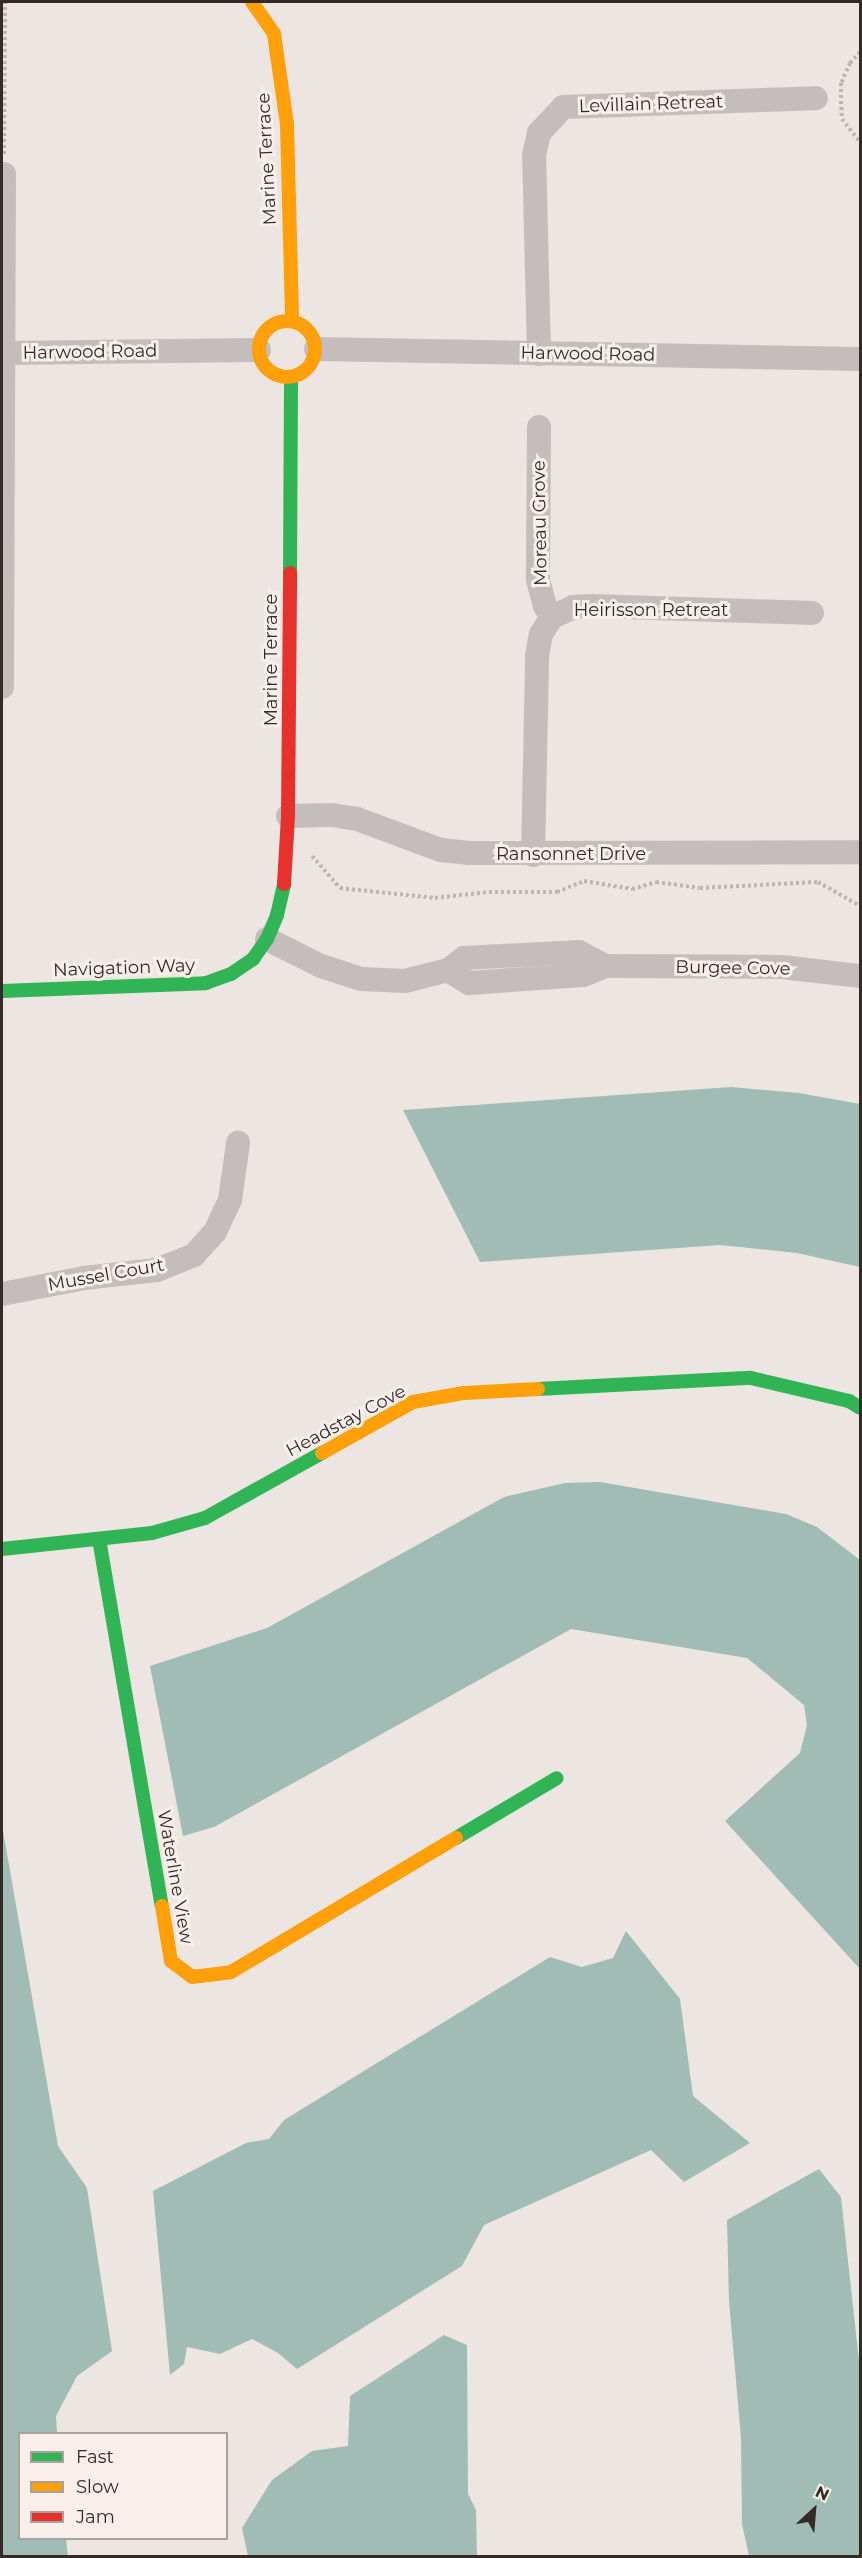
<!DOCTYPE html>
<html>
<head>
<meta charset="utf-8">
<style>
  body { margin:0 }
  #map { position:relative; width:862px; height:2558px; overflow:hidden; background:#ece5e2; font-family:Montserrat,sans-serif }
  div>[style] { position:absolute }
  [style*='--x'] { left:calc(var(--x)*1px); top:calc(var(--y)*1px); width:calc(var(--w)*1px); rotate:calc(var(--a)*1deg) }
  .water>* { inset:0; background:#a0bcb4 }
  .path>* { height:4px; margin-top:-2px; transform-origin:0; background:repeating-linear-gradient(90deg,#beb5b3 0 3px,transparent 0 6px) }
  .street>* { height:24px; margin:-12px; padding:0 12px; transform-origin:12px; border-radius:12px; background:#c5bdbb }
  .fast>* { height:14px; margin:-7px; padding:0 7px; transform-origin:7px; border-radius:7px; background:#30b455 }
  .slow>* { height:14px; margin:-7px; padding:0 7px; transform-origin:7px; border-radius:7px; background:#ff9f0a }
  .slow>.ring { margin:-7px; padding:0; box-sizing:content-box; background:none; border:14px solid #ff9f0a; border-radius:50% }
  .jam>* { height:14px; margin:-7px; padding:0 7px; transform-origin:7px; border-radius:7px; background:#e5322d }
  span { translate:-50% -50%; white-space:nowrap; text-align:center; line-height:1.15; -webkit-text-stroke:6px #f8eeea; paint-order:stroke }
  .street-label { font-size:18px; color:#362a29 }
  .frame { position:absolute; inset:0; border:3px solid #362a29; pointer-events:none }
  .legend { position:absolute; left:18px; top:2432px; width:210px; height:108px; box-sizing:border-box; background:#f8eeea; border:2px solid #aaa09d; margin:0; padding:8px 10px; list-style:none; font-size:18px; color:#362a29 }
  .legend li { display:flex; align-items:center; gap:12px; height:30px }
  .legend b { width:30px; border:2px solid #aaa09d }
  .north { position:absolute; left:784px; top:2480px; width:60px; height:60px; -webkit-text-stroke:4px #f8eeea; paint-order:stroke; rotate:26deg; font-size:16px; font-weight:700; line-height:24px; text-align:center; color:#362a29 }
  .north::after { content:''; display:block; margin:auto; width:21px; height:27px; background:#362a29; clip-path:polygon(50% 0,100% 100%,50% 72%,0 100%) }
</style>
</head>
<body>
<div id="map">
  <div class="water">
    <i style="clip-path:polygon(731px 1087px,799px 1093px,860px 1104px,860px 1267px,797px 1253px,720px 1245px,480px 1262px,403px 1110px)"></i>
    <i style="clip-path:polygon(600px 1482px,786px 1514px,817px 1527px,860px 1560px,860px 1969px,725px 1821px,800px 1753px,807px 1725px,804px 1705px,747px 1658px,571px 1629px,214px 1827px,183px 1836px,150px 1666px,267px 1628px,504px 1497px,565px 1483px)"></i>
    <i style="clip-path:polygon(2px 1825px,58px 2146px,87px 2188px,112px 2351px,77px 2376px,56px 2416px,57px 2433px,20px 2434px,20px 2538px,66px 2539px,68px 2556px,2px 2556px)"></i>
    <i style="clip-path:polygon(626px 1931px,680px 1999px,693px 2096px,750px 2143px,684px 2182px,651px 2150px,484px 2225px,462px 2266px,297px 2369px,278px 2353px,252px 2339px,220px 2354px,187px 2347px,184px 2364px,170px 2375px,153px 2191px,246px 2143px,269px 2139px,284px 2120px,550px 1957px,582px 1967px,613px 1958px)"></i>
    <i style="clip-path:polygon(819px 2169px,841px 2197px,860px 2370px,860px 2556px,749px 2556px,742px 2524px,741px 2438px,729px 2301px,727px 2220px)"></i>
    <i style="clip-path:polygon(444px 2335px,467px 2345px,468px 2494px,476px 2510px,477px 2556px,248px 2556px,242px 2528px,272px 2480px,312px 2451px,348px 2446px,350px 2396px)"></i>
  </div>
  <div class="path">
    <i style="--x:860;--y:52;--w:15;--a:132"></i>
    <i style="--x:850;--y:63;--w:22;--a:114"></i>
    <i style="--x:841;--y:83;--w:18;--a:90"></i>
    <i style="--x:841;--y:101;--w:18;--a:87"></i>
    <i style="--x:842;--y:119;--w:29;--a:52"></i>
    <i style="--x:4;--y:154;--w:152;--a:-89.6"></i>
    <i style="--x:312;--y:856;--w:43;--a:48.8"></i>
    <i style="--x:340;--y:888;--w:96;--a:6"></i>
    <i style="--x:435;--y:898;--w:54;--a:-6.3"></i>
    <i style="--x:489;--y:892;--w:68;--a:0"></i>
    <i style="--x:557;--y:892;--w:29;--a:-22"></i>
    <i style="--x:584;--y:881;--w:49;--a:9.5"></i>
    <i style="--x:632;--y:889;--w:25;--a:-16"></i>
    <i style="--x:656;--y:882;--w:44;--a:7.8"></i>
    <i style="--x:700;--y:888;--w:118;--a:-2.9"></i>
    <i style="--x:818;--y:882;--w:48;--a:29.7"></i>
  </div>
  <div class="street">
    <i style="--x:316;--y:349;--w:544;--a:1.05"></i>
    <i style="--x:4;--y:353;--w:255;--a:-0.7"></i>
    <i style="--x:539;--y:354;--w:199;--a:-91.4"></i>
    <i style="--x:534;--y:155;--w:23;--a:-77"></i>
    <i style="--x:539;--y:133;--w:35;--a:-47"></i>
    <i style="--x:563;--y:107;--w:253;--a:-2"></i>
    <i style="--x:539;--y:427;--w:153;--a:90.4"></i>
    <i style="--x:538;--y:580;--w:27;--a:75"></i>
    <i style="--x:545;--y:606;--w:13;--a:58"></i>
    <i style="--x:2;--y:687;--w:513;--a:-89.78"></i>
    <i style="--x:288;--y:816;--w:44;--a:-1.3"></i>
    <i style="--x:332;--y:815;--w:25;--a:9"></i>
    <i style="--x:357;--y:819;--w:90;--a:20.3"></i>
    <i style="--x:441;--y:850;--w:29;--a:6"></i>
    <i style="--x:470;--y:853;--w:390;--a:-0.1"></i>
    <i style="--x:533;--y:855;--w:199;--a:-88.8"></i>
    <i style="--x:537;--y:656;--w:22;--a:-80"></i>
    <i style="--x:541;--y:634;--w:20;--a:-57"></i>
    <i style="--x:552;--y:617;--w:23;--a:-25"></i>
    <i style="--x:573;--y:607;--w:19;--a:-3"></i>
    <i style="--x:592;--y:606;--w:220;--a:1.8"></i>
    <i style="--x:267;--y:939;--w:60;--a:26.6"></i>
    <i style="--x:321;--y:966;--w:42;--a:18"></i>
    <i style="--x:361;--y:979;--w:44;--a:2.6"></i>
    <i style="--x:405;--y:981;--w:44;--a:-14.3"></i>
    <i style="--x:448;--y:970;--w:20;--a:-37"></i>
    <i style="--x:464;--y:958;--w:115;--a:-3"></i>
    <i style="--x:579;--y:952;--w:30;--a:28"></i>
    <i style="--x:448;--y:970;--w:25;--a:32"></i>
    <i style="--x:469;--y:983;--w:114;--a:-4"></i>
    <i style="--x:583;--y:975;--w:24;--a:-22"></i>
    <i style="--x:605;--y:966;--w:177;--a:0.3"></i>
    <i style="--x:782;--y:967;--w:79;--a:6.6"></i>
    <i style="--x:2;--y:1294;--w:84;--a:-11"></i>
    <i style="--x:84;--y:1278;--w:73;--a:-6.3"></i>
    <i style="--x:157;--y:1270;--w:40;--a:-22"></i>
    <i style="--x:194;--y:1255;--w:31;--a:-48"></i>
    <i style="--x:215;--y:1232;--w:35;--a:-65"></i>
    <i style="--x:230;--y:1200;--w:58;--a:-82"></i>
  </div>
  <div class="fast">
    <i style="--x:290;--y:573;--w:195;--a:-89.7"></i>
    <i style="--x:2;--y:991;--w:204;--a:-2.2"></i>
    <i style="--x:206;--y:983;--w:27;--a:-20"></i>
    <i style="--x:231;--y:974;--w:27;--a:-34"></i>
    <i style="--x:253;--y:959;--w:24;--a:-55"></i>
    <i style="--x:267;--y:939;--w:26;--a:-67"></i>
    <i style="--x:277;--y:915;--w:32;--a:-77"></i>
    <i style="--x:538;--y:1389;--w:213;--a:-3"></i>
    <i style="--x:751;--y:1378;--w:101;--a:13.2"></i>
    <i style="--x:849;--y:1401;--w:13;--a:32"></i>
    <i style="--x:99;--y:1539;--w:372;--a:80.3"></i>
    <i style="--x:2;--y:1549;--w:151;--a:-6.1"></i>
    <i style="--x:152;--y:1533;--w:55;--a:-15.8"></i>
    <i style="--x:205;--y:1518;--w:134;--a:-29.1"></i>
    <i style="--x:456;--y:1838;--w:117;--a:-30.7"></i>
  </div>
  <div class="slow">
    <i style="--x:252;--y:2;--w:39;--a:55"></i>
    <i style="--x:274;--y:34;--w:91;--a:81.8"></i>
    <i style="--x:287;--y:124;--w:197;--a:88.5"></i>
    <i class="ring" style="left:259px;top:321px;width:42px;height:42px"></i>
    <i style="--x:322;--y:1453;--w:104;--a:-29.3"></i>
    <i style="--x:413;--y:1402;--w:52;--a:-10"></i>
    <i style="--x:464;--y:1393;--w:74;--a:-3.1"></i>
    <i style="--x:162;--y:1906;--w:56;--a:80.7"></i>
    <i style="--x:171;--y:1961;--w:26;--a:37"></i>
    <i style="--x:192;--y:1977;--w:39;--a:-7"></i>
    <i style="--x:231;--y:1972;--w:262;--a:-30.8"></i>
  </div>
  <div class="jam">
    <i style="--x:284;--y:884;--w:68;--a:-86.6"></i>
    <i style="--x:288;--y:816;--w:243;--a:-89.5"></i>
  </div>
  <div class="street-label">
    <span style="left:651px;top:104px;rotate:-2deg">Levillain Retreat</span>
    <span style="left:267px;top:159px;rotate:-93deg">Marine Terrace</span>
    <span style="left:90px;top:352px;rotate:-1deg">Harwood Road</span>
    <span style="left:588px;top:354px;rotate:1deg">Harwood Road</span>
    <span style="left:540px;top:523px;rotate:-91deg">Moreau Grove</span>
    <span style="left:651px;top:610px">Heirisson Retreat</span>
    <span style="left:271px;top:660px;rotate:-90deg">Marine Terrace</span>
    <span style="left:571px;top:854px">Ransonnet Drive</span>
    <span style="left:124px;top:968px;rotate:-2deg">Navigation Way</span>
    <span style="left:733px;top:968px;rotate:1deg">Burgee Cove</span>
    <span style="left:106px;top:1275px;rotate:-10deg">Mussel Court</span>
    <span style="left:346px;top:1421px;rotate:-28deg">Headstay Cove</span>
    <span style="left:175px;top:1877px;rotate:80deg">Waterline View</span>
  </div>
  <div class="frame"></div>
  <ul class="legend">
  <li><b style="height:8px;background:#30b455"></b>Fast</li>
  <li><b style="height:8px;background:#ff9f0a"></b>Slow</li>
  <li><b style="height:8px;background:#e5322d"></b>Jam</li>
  </ul>
  <div class="north">N</div>
</div>
</body>
</html>
